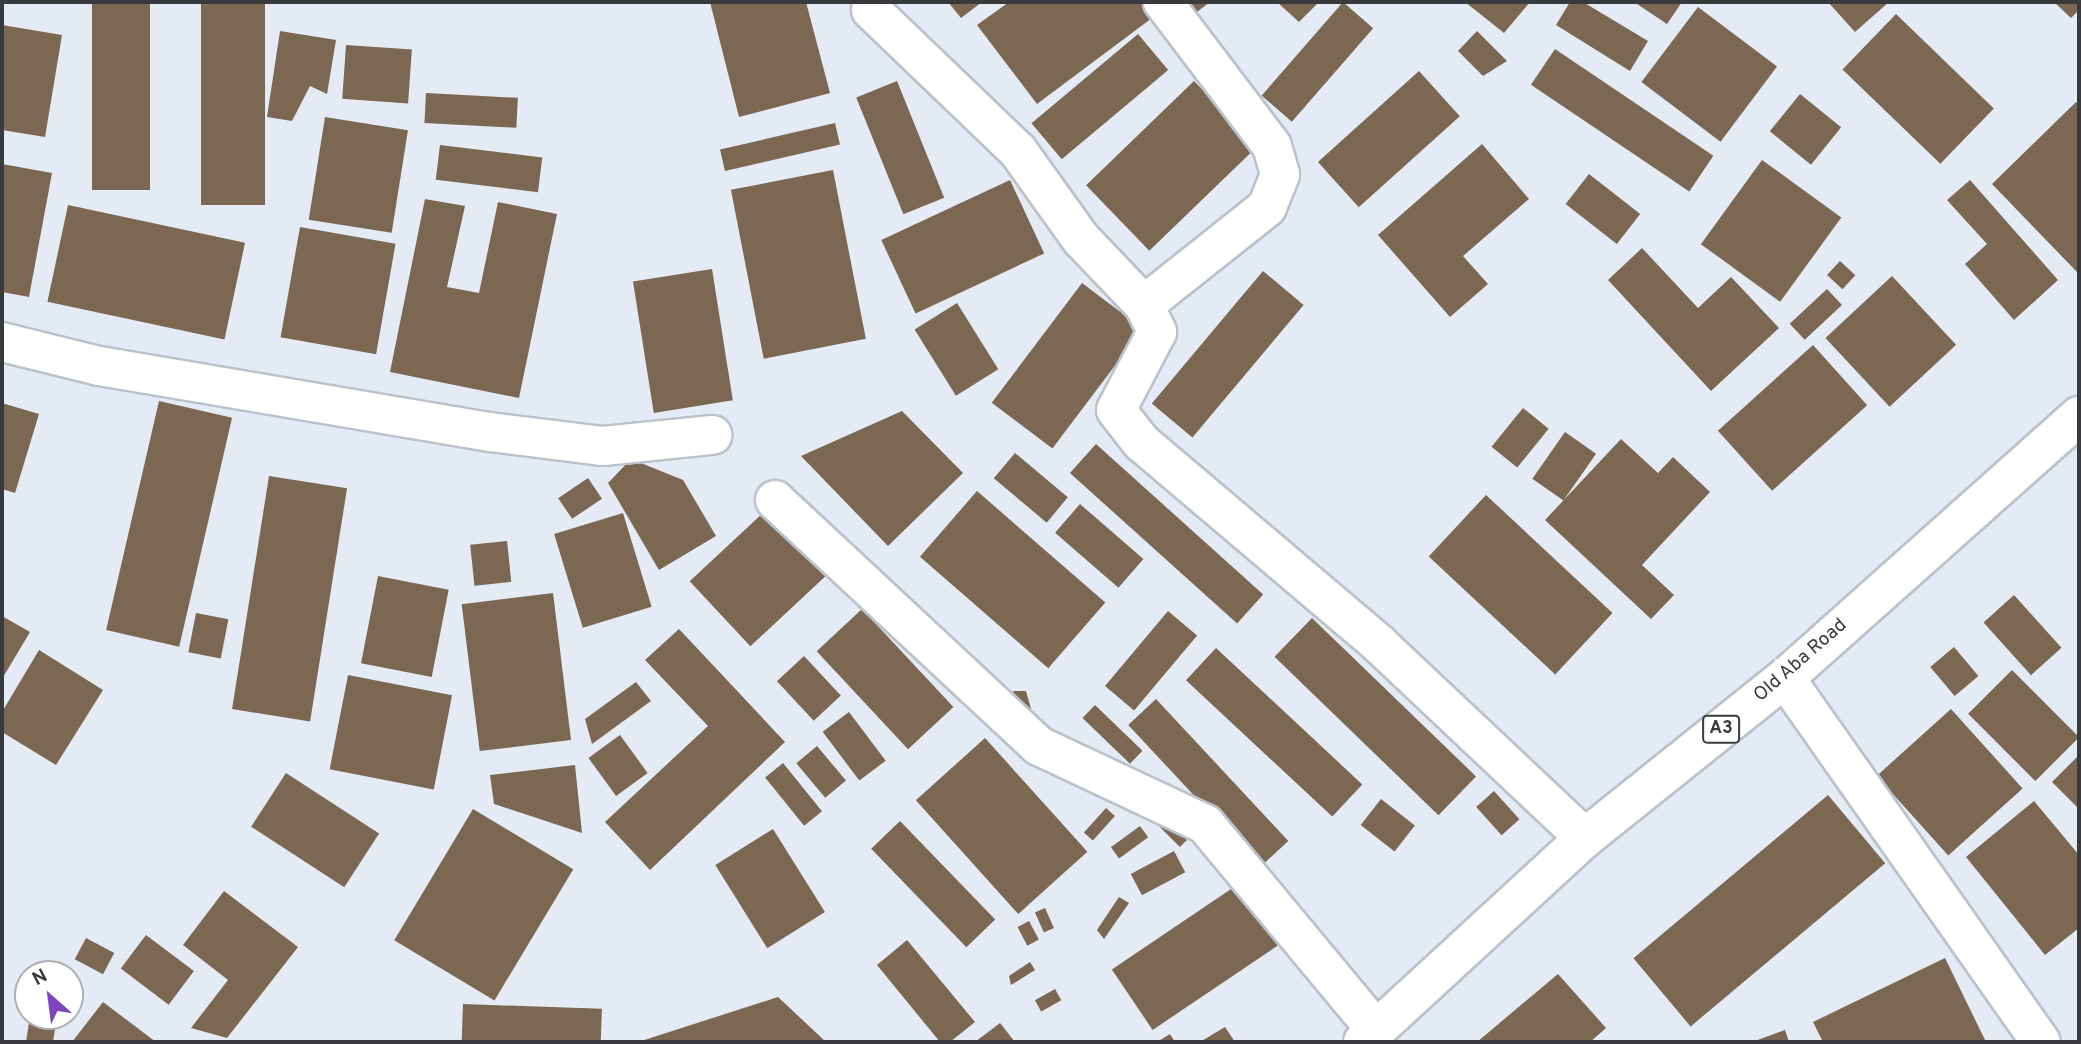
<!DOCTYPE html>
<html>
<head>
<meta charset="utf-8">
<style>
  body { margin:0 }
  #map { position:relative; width:2081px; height:1044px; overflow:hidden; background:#e4ebf5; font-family:Overpass,sans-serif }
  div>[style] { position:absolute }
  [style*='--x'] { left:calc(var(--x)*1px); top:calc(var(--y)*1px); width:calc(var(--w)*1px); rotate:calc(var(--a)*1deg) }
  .building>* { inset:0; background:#7c6752; transform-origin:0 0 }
  .roads { filter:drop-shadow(2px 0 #bbc2cb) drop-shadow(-2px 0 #bbc2cb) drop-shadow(0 2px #bbc2cb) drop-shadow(0 -2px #bbc2cb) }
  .minor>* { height:38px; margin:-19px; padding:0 19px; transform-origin:19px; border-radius:19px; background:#fff }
  .major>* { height:38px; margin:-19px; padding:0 19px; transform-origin:19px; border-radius:19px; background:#fff }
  span { translate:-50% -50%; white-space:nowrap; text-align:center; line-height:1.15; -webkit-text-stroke:7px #fff; paint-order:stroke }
  .shield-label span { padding:2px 5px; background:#fff; border:2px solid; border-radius:5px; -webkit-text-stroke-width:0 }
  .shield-label { font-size:18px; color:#383a3e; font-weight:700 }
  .street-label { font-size:19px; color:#383a3e }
  .frame { position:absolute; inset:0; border:4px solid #383a3e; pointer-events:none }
  .north { position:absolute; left:14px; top:960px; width:70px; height:70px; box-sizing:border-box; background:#fff; border:2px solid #afb0b2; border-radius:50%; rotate:332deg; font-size:19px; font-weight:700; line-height:28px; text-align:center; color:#383a3e }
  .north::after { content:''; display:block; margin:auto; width:24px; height:32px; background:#7d45bc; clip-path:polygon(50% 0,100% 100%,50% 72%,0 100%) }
</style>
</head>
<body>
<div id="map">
  <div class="building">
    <i style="left:92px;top:2px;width:58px;height:188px"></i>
    <i style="left:201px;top:2px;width:64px;height:203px"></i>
    <i style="clip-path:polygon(710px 2px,806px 2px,830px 93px,739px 117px)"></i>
    <i style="clip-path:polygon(948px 2px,982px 2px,961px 18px)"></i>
    <i style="clip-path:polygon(1009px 2px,1140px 2px,1152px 18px,1037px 104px,977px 25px)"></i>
    <i style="clip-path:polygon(1189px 2px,1210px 2px,1197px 12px)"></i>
    <i style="clip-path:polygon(1277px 2px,1319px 2px,1299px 22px)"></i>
    <i style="left:1343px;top:2px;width:40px;height:124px;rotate:41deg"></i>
    <i style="clip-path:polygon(1465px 2px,1530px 2px,1504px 33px)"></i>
    <i style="clip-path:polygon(1570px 2px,1583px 2px,1648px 41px,1630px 71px,1556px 25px)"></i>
    <i style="clip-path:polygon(1634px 2px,1682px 2px,1667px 24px)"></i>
    <i style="clip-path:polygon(1828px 2px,1889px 2px,1855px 32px)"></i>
    <i style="clip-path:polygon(2054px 2px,2079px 2px,2079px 10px,2071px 18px)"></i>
    <i style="left:1698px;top:7px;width:99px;height:94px;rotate:37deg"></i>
    <i style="left:1896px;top:14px;width:136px;height:77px;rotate:44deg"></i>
    <i style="clip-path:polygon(2px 25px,62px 35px,45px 137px,2px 130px)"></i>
    <i style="clip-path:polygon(280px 31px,336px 40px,327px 94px,310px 86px,292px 121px,267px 117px)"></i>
    <i style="clip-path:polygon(1477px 31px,1507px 61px,1483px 76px,1458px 51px)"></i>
    <i style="left:1138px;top:34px;width:47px;height:139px;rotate:50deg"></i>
    <i style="left:346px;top:45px;width:66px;height:54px;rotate:4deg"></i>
    <i style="left:1555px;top:49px;width:191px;height:43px;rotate:34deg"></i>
    <i style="left:1419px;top:71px;width:61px;height:136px;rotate:48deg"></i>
    <i style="left:897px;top:81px;width:126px;height:44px;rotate:68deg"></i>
    <i style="left:1194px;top:81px;width:91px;height:150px;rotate:46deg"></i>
    <i style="left:426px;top:93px;width:92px;height:30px;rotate:3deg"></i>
    <i style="left:1800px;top:94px;width:53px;height:48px;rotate:39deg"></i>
    <i style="clip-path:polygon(2076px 102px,2079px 105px,2077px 272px,1992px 184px)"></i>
    <i style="left:325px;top:117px;width:84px;height:104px;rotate:9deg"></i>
    <i style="left:835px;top:123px;width:22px;height:118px;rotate:77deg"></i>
    <i style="clip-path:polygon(1482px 144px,1529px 199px,1463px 256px,1488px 284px,1450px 317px,1378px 235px)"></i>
    <i style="left:440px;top:145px;width:103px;height:35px;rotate:7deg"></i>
    <i style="left:1762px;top:160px;width:98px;height:104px;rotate:36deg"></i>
    <i style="clip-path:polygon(2px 164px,52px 173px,29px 297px,2px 292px)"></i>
    <i style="left:833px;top:170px;width:172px;height:104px;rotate:79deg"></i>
    <i style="left:1589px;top:174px;width:65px;height:38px;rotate:38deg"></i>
    <i style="left:1010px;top:180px;width:81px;height:142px;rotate:65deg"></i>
    <i style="clip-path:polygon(1970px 180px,2058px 280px,2014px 320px,1965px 264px,1987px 244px,1947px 200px)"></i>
    <i style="clip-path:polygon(425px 199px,465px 206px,447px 287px,479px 293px,498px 202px,557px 214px,519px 398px,390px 372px)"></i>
    <i style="left:68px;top:205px;width:181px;height:99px;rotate:12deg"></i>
    <i style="left:300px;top:227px;width:97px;height:112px;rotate:10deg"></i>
    <i style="clip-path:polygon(1642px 248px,1698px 308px,1731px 277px,1779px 328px,1711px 391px,1608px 280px)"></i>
    <i style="left:1840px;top:261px;width:21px;height:19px;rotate:43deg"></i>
    <i style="left:712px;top:269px;width:133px;height:80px;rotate:81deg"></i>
    <i style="left:1263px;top:271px;width:53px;height:173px;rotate:40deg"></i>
    <i style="left:1892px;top:276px;width:94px;height:91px;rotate:47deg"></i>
    <i style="left:1082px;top:283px;width:76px;height:150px;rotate:37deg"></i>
    <i style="left:1827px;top:289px;width:22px;height:51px;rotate:47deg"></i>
    <i style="left:957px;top:303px;width:78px;height:50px;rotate:58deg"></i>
    <i style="left:1813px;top:345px;width:81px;height:128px;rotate:48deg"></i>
    <i style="left:159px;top:401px;width:75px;height:235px;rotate:13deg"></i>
    <i style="clip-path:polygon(2px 403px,39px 414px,15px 493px,2px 489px)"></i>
    <i style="left:1523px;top:408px;width:33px;height:50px;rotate:39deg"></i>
    <i style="clip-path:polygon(902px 411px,963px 473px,888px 546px,801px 456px)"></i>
    <i style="left:1565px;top:432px;width:38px;height:57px;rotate:35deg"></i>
    <i style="clip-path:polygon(1621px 439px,1658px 473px,1673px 457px,1710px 492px,1642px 565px,1674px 595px,1651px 619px,1545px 520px)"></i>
    <i style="left:1096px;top:444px;width:225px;height:39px;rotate:42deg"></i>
    <i style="left:1015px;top:453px;width:69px;height:33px;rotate:40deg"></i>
    <i style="clip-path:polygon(631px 459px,683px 480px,716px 536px,659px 570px,608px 483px)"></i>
    <i style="left:269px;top:476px;width:79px;height:236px;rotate:9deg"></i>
    <i style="left:588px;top:478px;width:25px;height:36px;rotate:56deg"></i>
    <i style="left:977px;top:491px;width:170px;height:87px;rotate:41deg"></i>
    <i style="left:1486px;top:495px;width:173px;height:84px;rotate:43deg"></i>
    <i style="left:1080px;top:504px;width:84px;height:38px;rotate:41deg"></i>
    <i style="left:765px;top:511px;width:89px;height:103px;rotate:47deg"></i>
    <i style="left:623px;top:513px;width:98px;height:72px;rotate:73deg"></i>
    <i style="left:507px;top:541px;width:41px;height:37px;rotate:84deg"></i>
    <i style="left:378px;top:576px;width:72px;height:89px;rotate:11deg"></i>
    <i style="left:553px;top:593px;width:148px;height:92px;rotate:83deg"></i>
    <i style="left:2014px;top:595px;width:71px;height:41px;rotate:48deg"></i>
    <i style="left:862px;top:609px;width:134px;height:62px;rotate:47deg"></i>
    <i style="left:1168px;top:611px;width:38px;height:98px;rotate:40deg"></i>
    <i style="left:196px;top:613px;width:33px;height:40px;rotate:11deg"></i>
    <i style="clip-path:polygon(2px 616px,30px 632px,2px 679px)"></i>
    <i style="left:1312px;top:618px;width:228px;height:54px;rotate:44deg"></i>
    <i style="clip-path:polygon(679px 629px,785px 742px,650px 870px,605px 822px,708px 726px,645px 660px)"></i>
    <i style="left:1954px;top:647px;width:38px;height:31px;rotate:50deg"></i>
    <i style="left:1216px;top:648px;width:200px;height:44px;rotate:43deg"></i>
    <i style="clip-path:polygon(39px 650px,103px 690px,56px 765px,2px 732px,2px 712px)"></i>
    <i style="left:804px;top:656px;width:54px;height:37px;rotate:47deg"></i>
    <i style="left:2012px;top:670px;width:95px;height:62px;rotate:45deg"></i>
    <i style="left:348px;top:675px;width:106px;height:96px;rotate:11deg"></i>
    <i style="clip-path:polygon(636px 682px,651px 701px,592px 744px,585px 719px)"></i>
    <i style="clip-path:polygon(1013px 691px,1026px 691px,1033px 716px,1022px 716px)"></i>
    <i style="left:1156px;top:699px;width:194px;height:38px;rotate:47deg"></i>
    <i style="left:1095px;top:705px;width:66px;height:18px;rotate:44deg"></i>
    <i style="left:1951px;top:709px;width:107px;height:100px;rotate:48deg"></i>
    <i style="left:849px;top:712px;width:61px;height:33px;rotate:53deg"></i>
    <i style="left:620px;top:735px;width:47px;height:39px;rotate:54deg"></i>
    <i style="left:985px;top:738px;width:153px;height:93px;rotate:48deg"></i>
    <i style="left:817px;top:746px;width:45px;height:27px;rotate:50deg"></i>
    <i style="clip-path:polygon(2079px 755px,2079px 809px,2052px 782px)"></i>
    <i style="left:783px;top:763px;width:62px;height:23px;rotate:51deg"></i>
    <i style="clip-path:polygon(575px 765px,582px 833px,494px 804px,490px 775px)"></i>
    <i style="left:286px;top:773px;width:111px;height:64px;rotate:33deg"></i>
    <i style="left:1494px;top:791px;width:38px;height:24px;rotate:48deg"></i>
    <i style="left:1828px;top:795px;width:89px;height:254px;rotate:50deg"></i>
    <i style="left:1381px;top:799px;width:43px;height:33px;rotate:38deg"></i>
    <i style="clip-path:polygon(2034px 801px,2079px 855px,2079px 928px,2045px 955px,1966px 857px)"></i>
    <i style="left:1106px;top:808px;width:12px;height:33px;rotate:42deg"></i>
    <i style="left:473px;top:809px;width:117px;height:153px;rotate:31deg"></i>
    <i style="left:1165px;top:818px;width:31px;height:10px;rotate:45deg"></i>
    <i style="left:900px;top:821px;width:137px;height:40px;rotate:46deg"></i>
    <i style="left:1140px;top:826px;width:14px;height:36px;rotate:54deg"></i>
    <i style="left:773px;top:829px;width:98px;height:68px;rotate:58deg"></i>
    <i style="left:1174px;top:851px;width:24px;height:49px;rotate:62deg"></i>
    <i style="left:1237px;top:885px;width:73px;height:151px;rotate:56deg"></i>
    <i style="clip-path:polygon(224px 891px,298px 947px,227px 1038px,191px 1028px,228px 980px,183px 945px)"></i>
    <i style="clip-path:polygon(1119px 897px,1129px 903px,1104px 939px,1097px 930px)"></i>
    <i style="left:1045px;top:908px;width:22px;height:11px;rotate:66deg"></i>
    <i style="left:1029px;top:921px;width:21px;height:13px;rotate:62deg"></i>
    <i style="left:146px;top:935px;width:60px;height:42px;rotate:37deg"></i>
    <i style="left:86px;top:938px;width:32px;height:24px;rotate:28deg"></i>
    <i style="clip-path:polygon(907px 940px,975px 1022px,950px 1042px,940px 1042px,877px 965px)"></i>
    <i style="clip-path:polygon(1945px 958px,1986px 1042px,1823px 1042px,1813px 1022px)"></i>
    <i style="clip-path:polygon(1030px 962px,1035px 970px,1011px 985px,1009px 976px)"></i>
    <i style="clip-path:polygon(1558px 974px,1606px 1028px,1590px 1042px,1477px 1042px)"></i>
    <i style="left:1055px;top:989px;width:13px;height:23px;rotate:61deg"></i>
    <i style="clip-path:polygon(778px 997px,826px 1042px,638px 1042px)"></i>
    <i style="clip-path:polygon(103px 1002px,156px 1042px,72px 1042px)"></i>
    <i style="left:463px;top:1004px;width:139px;height:38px;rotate:2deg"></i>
    <i style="clip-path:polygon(30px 1016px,57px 1017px,53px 1042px,26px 1042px)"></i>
    <i style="clip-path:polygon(1000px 1023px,1015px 1042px,975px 1042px)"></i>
    <i style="clip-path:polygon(1225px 1027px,1235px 1042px,1200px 1042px)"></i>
    <i style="clip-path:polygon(1785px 1030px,1789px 1042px,1752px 1042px)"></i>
    <i style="clip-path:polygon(1170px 1034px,1175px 1042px,1157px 1042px)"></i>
  </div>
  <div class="roads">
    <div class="minor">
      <i style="--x:871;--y:10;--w:204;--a:43.8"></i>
      <i style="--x:1018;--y:151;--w:108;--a:54.4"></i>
      <i style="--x:1081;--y:239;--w:91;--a:46.3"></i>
      <i style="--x:1144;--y:305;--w:30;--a:64"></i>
      <i style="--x:1157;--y:332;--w:88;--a:117.7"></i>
      <i style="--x:1116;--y:410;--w:41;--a:52"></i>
      <i style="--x:1141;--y:442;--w:312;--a:40.3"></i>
      <i style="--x:1379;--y:644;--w:283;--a:43.3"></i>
      <i style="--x:1144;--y:305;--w:157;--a:-38.5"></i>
      <i style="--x:1267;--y:207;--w:35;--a:-68"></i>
      <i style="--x:1280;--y:174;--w:29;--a:-106"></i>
      <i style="--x:1272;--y:146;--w:181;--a:-127.1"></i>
      <i style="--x:2;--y:342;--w:100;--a:13.9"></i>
      <i style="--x:99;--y:366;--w:397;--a:9.6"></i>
      <i style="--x:490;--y:432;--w:114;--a:7.1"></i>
      <i style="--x:603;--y:446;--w:110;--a:-5.8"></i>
      <i style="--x:775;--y:500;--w:361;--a:43"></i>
      <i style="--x:1039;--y:746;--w:183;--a:25.2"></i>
      <i style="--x:1205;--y:824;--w:268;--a:50.3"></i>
      <i style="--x:1785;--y:678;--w:445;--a:54.9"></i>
    </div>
    <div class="major">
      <i style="--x:1363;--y:1042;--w:301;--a:-42.6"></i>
      <i style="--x:1585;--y:838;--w:256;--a:-38.7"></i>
      <i style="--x:1785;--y:678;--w:394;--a:-41.7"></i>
    </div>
  </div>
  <div class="shield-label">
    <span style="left:1721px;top:729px">A3</span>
  </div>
  <div class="street-label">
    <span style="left:1801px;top:661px;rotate:-41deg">Old Aba Road</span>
  </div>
  <div class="frame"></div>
  <div class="north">N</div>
</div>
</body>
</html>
